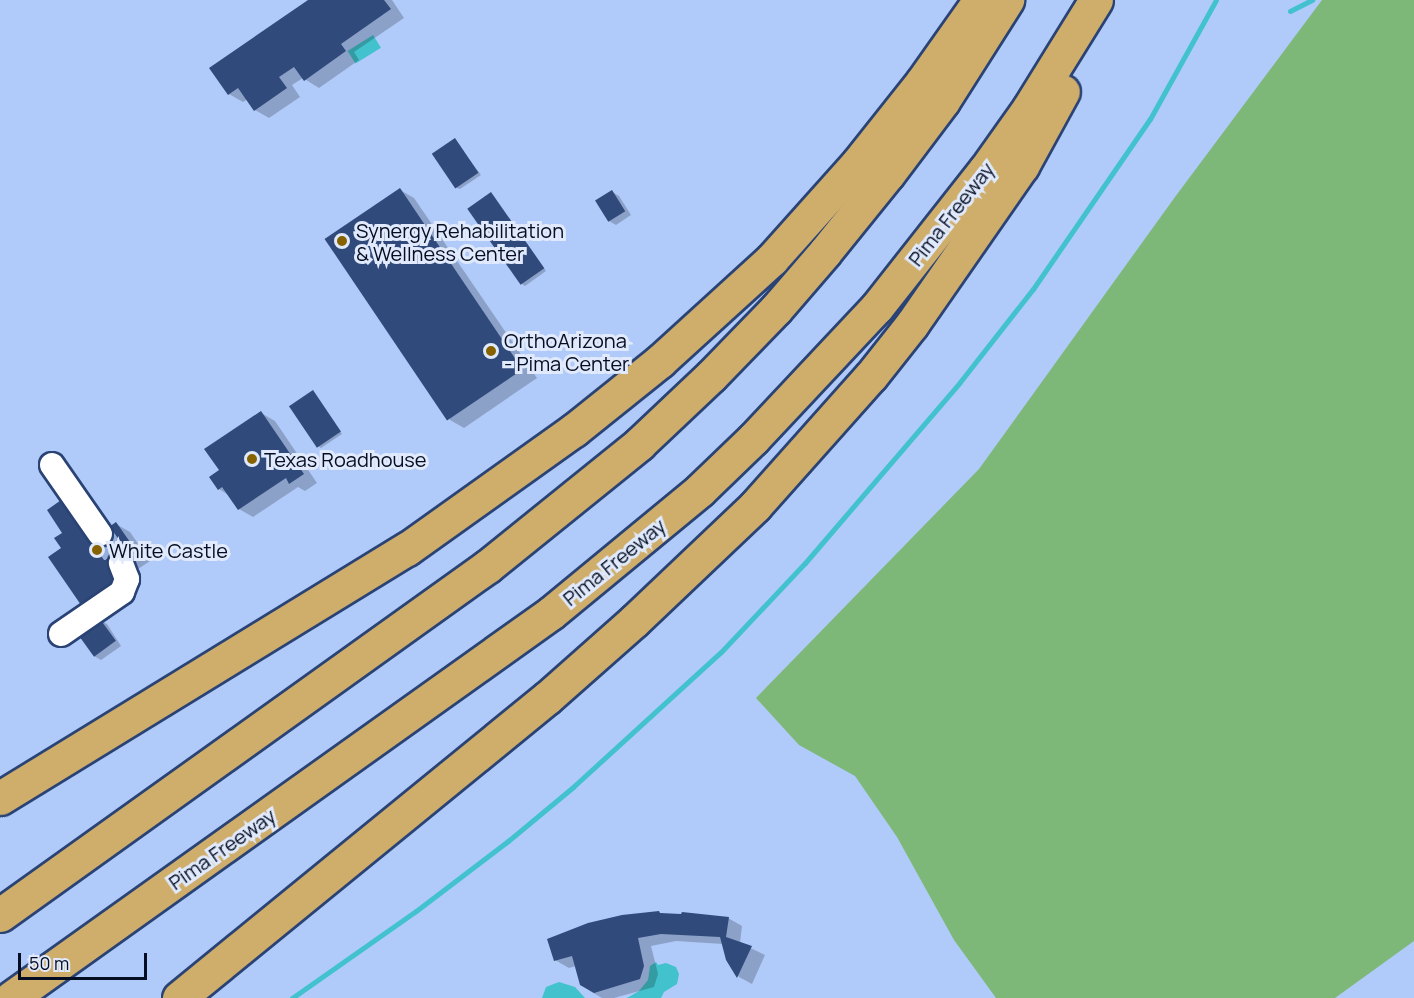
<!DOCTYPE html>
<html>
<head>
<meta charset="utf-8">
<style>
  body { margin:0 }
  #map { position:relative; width:1414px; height:998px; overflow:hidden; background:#b0caf9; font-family:Manrope,sans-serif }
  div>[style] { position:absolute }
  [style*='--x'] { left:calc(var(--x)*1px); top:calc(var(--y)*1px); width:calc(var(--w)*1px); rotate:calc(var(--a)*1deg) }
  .green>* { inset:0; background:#7db878 }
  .water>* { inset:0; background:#41c2cc; transform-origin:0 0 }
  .shadow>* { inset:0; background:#0003 }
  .stream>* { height:5px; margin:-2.5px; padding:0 2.5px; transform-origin:2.5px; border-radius:2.5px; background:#41c2cc }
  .building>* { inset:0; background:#304a7c; transform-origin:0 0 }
  .minor-tunnel>* { height:24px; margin-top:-12px; transform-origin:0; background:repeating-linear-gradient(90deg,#96aed9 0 24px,transparent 0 36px) }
  .roads { filter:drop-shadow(2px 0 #2a4375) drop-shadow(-2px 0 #2a4375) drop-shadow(0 2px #2a4375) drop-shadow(0 -2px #2a4375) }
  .minor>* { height:24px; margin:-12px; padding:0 12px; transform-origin:12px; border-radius:12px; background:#fff }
  .highway>* { height:33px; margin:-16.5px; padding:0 16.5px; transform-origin:16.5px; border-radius:16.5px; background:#cfad6b }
  .dots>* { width:16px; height:16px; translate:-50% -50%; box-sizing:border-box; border:3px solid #e0eafc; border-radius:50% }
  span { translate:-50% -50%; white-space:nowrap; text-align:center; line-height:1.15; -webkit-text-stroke:6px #e0eafc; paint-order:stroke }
  .street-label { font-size:20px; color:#040d21 }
  .poi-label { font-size:20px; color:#040d21 }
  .left { translate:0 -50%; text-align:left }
  .scale { position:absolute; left:18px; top:953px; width:129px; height:27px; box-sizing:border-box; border:3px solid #040d21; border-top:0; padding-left:8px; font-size:18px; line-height:21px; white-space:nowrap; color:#040d21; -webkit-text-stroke:4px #e0eafc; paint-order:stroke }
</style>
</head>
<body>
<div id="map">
  <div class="green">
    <i style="clip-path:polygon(1322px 0,1414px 0,1414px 941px,1335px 998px,996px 998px,954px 940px,897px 837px,855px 776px,799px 745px,756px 698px,979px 469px,1175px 197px)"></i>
  </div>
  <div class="water">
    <i style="left:373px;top:35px;width:15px;height:30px;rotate:58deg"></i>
    <i style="clip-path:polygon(656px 962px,658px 965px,666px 963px,676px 967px,679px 974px,677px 984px,664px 992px,661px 998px,627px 998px,639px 991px,648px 980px,650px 966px)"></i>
    <i style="clip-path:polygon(559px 982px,575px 987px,585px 998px,542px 998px,546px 987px)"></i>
  </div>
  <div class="shadow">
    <i style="clip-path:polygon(310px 0,392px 0,404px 18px,354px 52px,359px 60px,319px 88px,303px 78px,292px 85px,300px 97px,269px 118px,255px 110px,248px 99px,243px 102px,229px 94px)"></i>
    <i style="clip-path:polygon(455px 140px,481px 175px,460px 189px,457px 188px)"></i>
    <i style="clip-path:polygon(400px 190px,414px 198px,537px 378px,464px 428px,450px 420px)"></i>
    <i style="clip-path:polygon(612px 192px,619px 196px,631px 215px,616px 225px,609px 221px)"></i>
    <i style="clip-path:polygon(491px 194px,546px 271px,525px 286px,522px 284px)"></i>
    <i style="clip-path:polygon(313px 392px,342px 434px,321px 448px,318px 446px)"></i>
    <i style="clip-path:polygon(261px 413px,275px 421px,317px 483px,305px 491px,298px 487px,253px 517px,239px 509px,230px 496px,219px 489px,221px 470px)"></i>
    <i style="clip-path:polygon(116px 524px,130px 532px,150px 561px,126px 577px,96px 612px,82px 604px,98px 536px)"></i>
    <i style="clip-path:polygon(100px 620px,107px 624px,121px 646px,101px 660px,94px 656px)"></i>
    <i style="clip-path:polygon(663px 915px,728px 918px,742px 926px,740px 943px,765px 955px,752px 984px,739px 977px,728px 960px,723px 944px,676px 941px,651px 946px,658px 974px,654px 987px,614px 998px,602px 998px,590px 991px,581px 984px,576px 966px,569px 968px,555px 960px)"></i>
  </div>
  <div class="stream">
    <i style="--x:1290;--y:11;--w:25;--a:-27"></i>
    <i style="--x:292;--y:998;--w:151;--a:-35.1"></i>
    <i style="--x:416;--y:911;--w:116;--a:-37.3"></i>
    <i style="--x:508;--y:841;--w:85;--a:-39.7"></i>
    <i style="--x:573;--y:787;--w:200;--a:-42.4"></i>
    <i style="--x:721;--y:652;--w:122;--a:-46.7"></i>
    <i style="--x:805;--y:563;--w:238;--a:-49.4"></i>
    <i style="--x:960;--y:382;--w:118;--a:-51.9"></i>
    <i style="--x:1033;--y:289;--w:206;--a:-55.5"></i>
    <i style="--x:1150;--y:119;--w:136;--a:-61"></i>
  </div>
  <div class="building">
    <i style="clip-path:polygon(308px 0,384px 0,391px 9px,341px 44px,346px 51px,304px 81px,294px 67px,279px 77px,287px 88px,254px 111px,238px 88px,228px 95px,209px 68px)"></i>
    <i style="left:455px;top:138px;width:42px;height:28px;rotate:56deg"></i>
    <i style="left:400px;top:188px;width:219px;height:91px;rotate:56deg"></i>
    <i style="left:612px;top:190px;width:25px;height:20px;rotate:58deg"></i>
    <i style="left:491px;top:192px;width:93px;height:29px;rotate:55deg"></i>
    <i style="left:313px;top:390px;width:50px;height:29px;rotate:56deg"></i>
    <i style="clip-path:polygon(261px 411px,304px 474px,289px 484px,286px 478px,238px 510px,222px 487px,218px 490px,209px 477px,219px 470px,204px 449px)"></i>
    <i style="clip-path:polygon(64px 498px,92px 539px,116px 522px,137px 552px,113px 569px,120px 579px,81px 605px,48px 557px,61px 548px,54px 538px,62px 533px,47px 510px)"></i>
    <i style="left:100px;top:619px;width:27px;height:27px;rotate:54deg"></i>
    <i style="clip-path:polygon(659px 911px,660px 913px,681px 914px,682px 912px,729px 917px,726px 937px,752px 946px,737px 978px,726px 960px,720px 937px,661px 934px,638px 938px,644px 966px,640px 979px,594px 993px,580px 985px,572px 956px,554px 961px,547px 939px,588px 923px,622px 915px)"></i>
  </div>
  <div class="minor-tunnel">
    <i style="--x:100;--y:534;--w:36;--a:54"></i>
  </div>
  <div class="roads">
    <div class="minor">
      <i style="--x:52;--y:465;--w:84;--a:55.2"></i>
      <i style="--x:61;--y:634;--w:74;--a:-34.5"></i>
      <i style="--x:122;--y:592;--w:14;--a:-69"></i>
      <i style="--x:127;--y:579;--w:17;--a:-111"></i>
    </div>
    <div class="highway">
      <i style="--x:0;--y:798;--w:477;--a:-31.5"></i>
      <i style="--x:407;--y:549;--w:205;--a:-35.5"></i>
      <i style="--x:574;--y:430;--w:110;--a:-38.7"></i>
      <i style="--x:660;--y:361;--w:151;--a:-42.3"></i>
      <i style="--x:772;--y:259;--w:127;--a:-48.2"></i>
      <i style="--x:857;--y:164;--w:105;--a:-51.6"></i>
      <i style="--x:922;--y:82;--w:100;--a:-54.7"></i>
      <i style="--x:0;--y:915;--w:600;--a:-35.57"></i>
      <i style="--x:488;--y:566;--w:194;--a:-38.9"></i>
      <i style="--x:639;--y:444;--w:99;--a:-43.4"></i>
      <i style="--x:711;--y:376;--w:93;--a:-45.9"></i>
      <i style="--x:776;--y:309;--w:75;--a:-49.3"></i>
      <i style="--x:825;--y:252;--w:100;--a:-51.1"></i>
      <i style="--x:888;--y:174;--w:91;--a:-53"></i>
      <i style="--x:943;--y:101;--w:120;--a:-57.6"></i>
      <i style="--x:11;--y:998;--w:663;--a:-35.49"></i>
      <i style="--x:551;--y:613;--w:193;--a:-39.5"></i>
      <i style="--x:700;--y:490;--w:74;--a:-43.9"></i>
      <i style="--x:753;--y:439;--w:181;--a:-46.8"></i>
      <i style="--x:877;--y:307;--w:174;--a:-51.8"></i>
      <i style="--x:985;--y:170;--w:76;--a:-54.6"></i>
      <i style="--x:1029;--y:108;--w:127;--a:-58.2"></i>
      <i style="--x:179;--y:998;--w:475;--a:-39.2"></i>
      <i style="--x:547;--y:698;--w:116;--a:-41.5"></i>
      <i style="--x:634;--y:621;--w:167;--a:-43.5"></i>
      <i style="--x:755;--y:506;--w:174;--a:-48.3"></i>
      <i style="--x:871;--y:376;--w:66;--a:-51.7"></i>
      <i style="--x:912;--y:324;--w:193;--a:-55.2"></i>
      <i style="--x:1022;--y:166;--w:85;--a:-61.3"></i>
    </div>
  </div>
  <div class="dots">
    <i style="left:342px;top:241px;background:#876200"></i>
    <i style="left:491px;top:351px;background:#876200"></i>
    <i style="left:252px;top:459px;background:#876200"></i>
    <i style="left:97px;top:550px;background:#876200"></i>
  </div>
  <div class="street-label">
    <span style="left:951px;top:214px;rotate:-52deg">Pima Freeway</span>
    <span style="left:614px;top:562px;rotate:-39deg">Pima Freeway</span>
    <span style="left:222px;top:849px;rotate:-35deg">Pima Freeway</span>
  </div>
  <div class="poi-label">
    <span class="left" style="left:356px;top:242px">Synergy Rehabilitation<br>&amp; Wellness Center</span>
    <span class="left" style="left:504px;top:352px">OrthoArizona<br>- Pima Center</span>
    <span class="left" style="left:264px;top:459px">Texas Roadhouse</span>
    <span class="left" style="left:109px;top:550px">White Castle</span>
  </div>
  <div class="scale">50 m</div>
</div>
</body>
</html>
